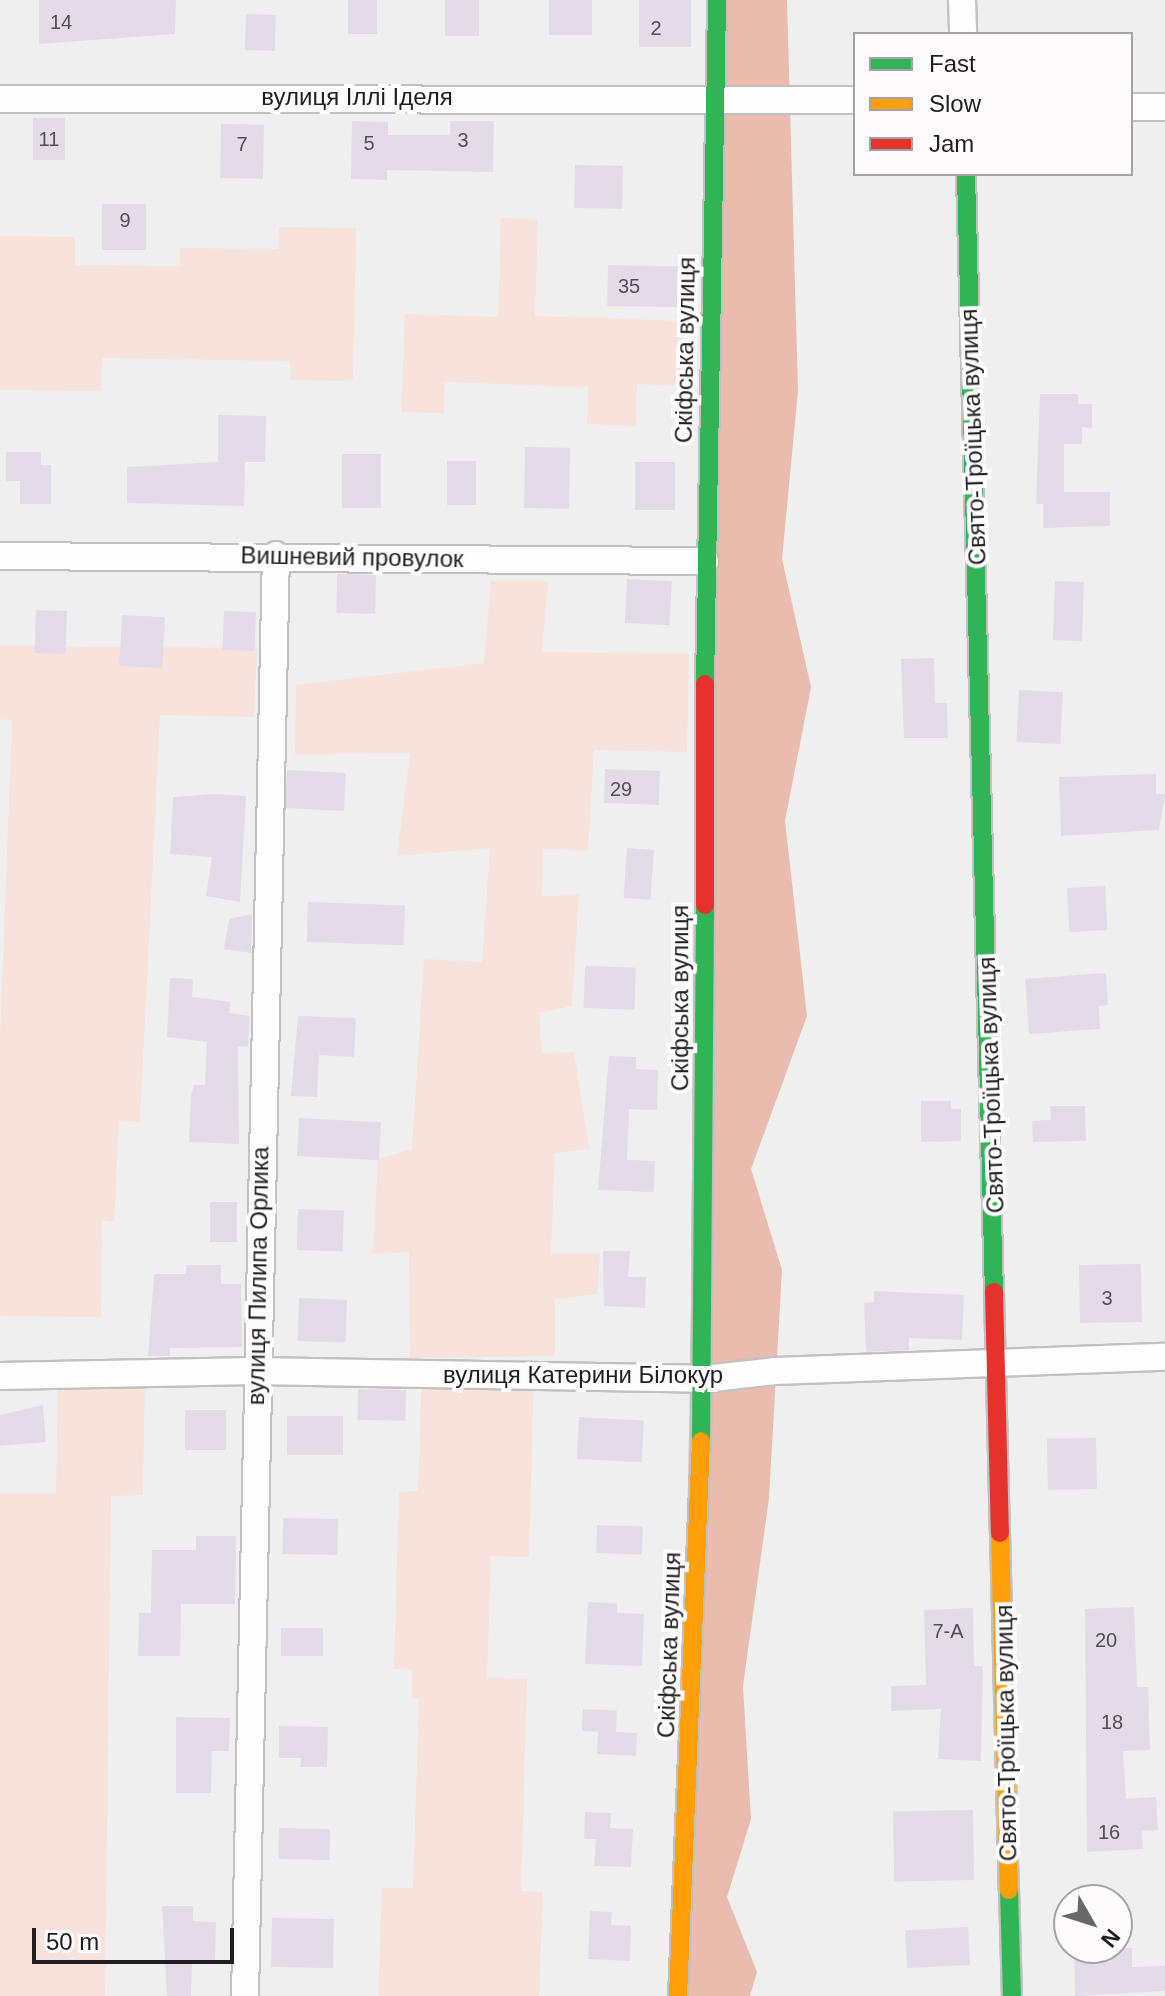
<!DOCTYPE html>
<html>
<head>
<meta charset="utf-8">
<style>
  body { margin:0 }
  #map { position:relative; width:1165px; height:1996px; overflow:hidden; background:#f0eff0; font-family:Helvetica,sans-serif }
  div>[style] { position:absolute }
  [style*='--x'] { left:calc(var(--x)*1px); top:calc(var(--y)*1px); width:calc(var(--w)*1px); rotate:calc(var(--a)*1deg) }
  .green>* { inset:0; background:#f7e2dc }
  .forest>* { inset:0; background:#eabcad }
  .building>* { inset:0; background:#e3dce8; transform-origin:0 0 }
  .roads { filter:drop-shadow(2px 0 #c2c1c2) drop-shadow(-2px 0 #c2c1c2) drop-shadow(0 2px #c2c1c2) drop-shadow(0 -2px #c2c1c2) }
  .street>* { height:26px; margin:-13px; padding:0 13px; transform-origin:13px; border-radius:13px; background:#fdfdfd }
  .fast>* { height:18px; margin:-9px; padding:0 9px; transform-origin:9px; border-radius:9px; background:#30b455 }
  .slow>* { height:18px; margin:-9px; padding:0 9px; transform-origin:9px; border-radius:9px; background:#ff9f0a }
  .jam>* { height:18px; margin:-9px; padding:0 9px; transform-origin:9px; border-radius:9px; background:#e5322d }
  span { translate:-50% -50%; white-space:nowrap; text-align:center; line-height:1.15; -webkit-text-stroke:8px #fefbfd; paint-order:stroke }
  .number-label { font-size:20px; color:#524f53 }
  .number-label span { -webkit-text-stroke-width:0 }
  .street-label { font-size:24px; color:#201f20 }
  .legend { position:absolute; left:853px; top:32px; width:280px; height:144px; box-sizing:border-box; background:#fefbfd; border:2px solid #a5a3a5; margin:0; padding:10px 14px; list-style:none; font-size:24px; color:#201f20 }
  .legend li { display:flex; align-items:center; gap:16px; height:40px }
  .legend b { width:40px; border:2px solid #a5a3a5 }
  .north { position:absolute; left:1053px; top:1884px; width:80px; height:80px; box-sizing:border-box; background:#fefbfd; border:2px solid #a5a3a5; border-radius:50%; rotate:129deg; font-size:22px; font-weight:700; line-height:32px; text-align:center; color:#201f20 }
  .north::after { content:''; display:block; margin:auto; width:28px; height:36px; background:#696869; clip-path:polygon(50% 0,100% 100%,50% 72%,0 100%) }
  .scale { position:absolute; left:32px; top:1928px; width:202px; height:36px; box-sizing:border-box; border:4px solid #201f20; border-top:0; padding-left:10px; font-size:24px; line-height:28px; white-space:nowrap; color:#201f20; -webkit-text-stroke:6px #fefbfd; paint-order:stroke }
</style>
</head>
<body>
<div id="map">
  <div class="green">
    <i style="clip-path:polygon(501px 218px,538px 219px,535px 316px,684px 321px,681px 386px,637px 384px,636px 426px,587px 424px,588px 387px,445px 382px,444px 413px,401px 412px,405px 314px,498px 317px)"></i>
    <i style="clip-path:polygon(279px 227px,356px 228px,353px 381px,291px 380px,290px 361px,102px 358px,101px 391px,0 390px,0 236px,75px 237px,75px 265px,179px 266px,180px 248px,278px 249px)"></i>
    <i style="clip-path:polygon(491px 581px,548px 581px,542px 652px,689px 654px,687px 752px,594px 750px,588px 850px,543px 849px,542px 896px,579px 895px,572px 1006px,539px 1013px,542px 1054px,574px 1052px,589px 1149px,555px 1153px,551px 1254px,600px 1254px,597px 1294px,555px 1299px,555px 1356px,410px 1358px,409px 1252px,373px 1254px,378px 1159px,412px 1149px,424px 959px,482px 962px,490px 848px,397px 856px,410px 753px,295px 754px,296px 685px,484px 663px)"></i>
    <i style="clip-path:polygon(0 646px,257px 648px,254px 717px,160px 715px,140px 1122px,119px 1120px,114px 1222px,102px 1220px,101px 1317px,0 1316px,0 1039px,12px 720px,0 719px)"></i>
    <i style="clip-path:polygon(422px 1368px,534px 1371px,529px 1557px,491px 1556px,487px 1678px,527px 1679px,521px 1891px,543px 1892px,539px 1996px,378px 1996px,382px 1888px,413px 1888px,419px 1699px,412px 1699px,412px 1669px,394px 1669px,399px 1492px,418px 1491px)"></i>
    <i style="clip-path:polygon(58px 1372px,145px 1373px,143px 1495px,111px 1496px,105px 1996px,0 1996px,0 1494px,56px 1494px)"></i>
  </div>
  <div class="forest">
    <i style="clip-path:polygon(717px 0,787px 0,798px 391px,782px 559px,811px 687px,785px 821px,807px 1016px,751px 1169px,782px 1270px,769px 1498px,743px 1686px,751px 1819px,727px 1897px,757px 1972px,750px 1996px,678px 1996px)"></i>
  </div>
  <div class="building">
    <i style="clip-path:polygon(39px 0,176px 0,175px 34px,39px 44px)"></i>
    <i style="left:348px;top:0;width:29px;height:34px"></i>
    <i style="left:445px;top:0;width:34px;height:36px"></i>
    <i style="left:549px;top:0;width:43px;height:35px"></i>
    <i style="left:639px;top:0;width:52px;height:47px"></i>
    <i style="left:246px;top:14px;width:30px;height:36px;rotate:2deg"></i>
    <i style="left:33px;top:118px;width:32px;height:42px"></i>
    <i style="clip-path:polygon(352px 121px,388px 122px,388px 135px,450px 135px,450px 121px,494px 121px,493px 172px,387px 170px,387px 180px,351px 179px)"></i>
    <i style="left:221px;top:124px;width:43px;height:54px;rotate:1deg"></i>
    <i style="left:575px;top:165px;width:48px;height:43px;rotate:1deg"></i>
    <i style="left:102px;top:204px;width:44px;height:46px"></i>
    <i style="left:608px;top:265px;width:72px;height:41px;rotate:1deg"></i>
    <i style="clip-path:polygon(1040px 394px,1078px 394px,1078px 404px,1092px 404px,1092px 428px,1082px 427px,1082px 444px,1064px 444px,1064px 492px,1110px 492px,1110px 526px,1043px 528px,1043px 504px,1036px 504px)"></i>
    <i style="clip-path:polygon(218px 415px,266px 416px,265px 462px,245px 462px,244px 506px,127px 503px,127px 467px,218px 462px)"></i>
    <i style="left:525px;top:447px;width:45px;height:61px;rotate:1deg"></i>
    <i style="clip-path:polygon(6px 452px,41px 452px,41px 465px,51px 465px,51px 504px,20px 504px,20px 481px,6px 481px)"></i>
    <i style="left:342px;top:454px;width:39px;height:54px"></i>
    <i style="left:447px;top:461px;width:29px;height:44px"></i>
    <i style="left:635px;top:462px;width:40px;height:48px"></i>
    <i style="left:337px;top:574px;width:39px;height:39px;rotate:1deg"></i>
    <i style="left:627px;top:579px;width:45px;height:44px;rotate:3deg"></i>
    <i style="left:1055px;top:581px;width:29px;height:59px;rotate:2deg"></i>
    <i style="left:36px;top:610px;width:31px;height:43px;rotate:2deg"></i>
    <i style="left:224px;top:611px;width:32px;height:39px;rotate:2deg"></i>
    <i style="left:122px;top:615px;width:43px;height:51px;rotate:3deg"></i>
    <i style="clip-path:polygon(934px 658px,935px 703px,947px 703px,948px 738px,904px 738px,901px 659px)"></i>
    <i style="left:1019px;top:690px;width:44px;height:52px;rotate:3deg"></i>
    <i style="left:605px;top:769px;width:55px;height:34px;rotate:2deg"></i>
    <i style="left:287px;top:770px;width:59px;height:38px;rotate:3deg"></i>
    <i style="clip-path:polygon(1156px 774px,1156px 794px,1165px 794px,1159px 830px,1061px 836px,1059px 777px)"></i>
    <i style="clip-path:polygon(213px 794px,246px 796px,240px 902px,206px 896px,212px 857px,170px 854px,173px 797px)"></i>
    <i style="left:627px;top:848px;width:27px;height:50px;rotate:4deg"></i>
    <i style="left:1105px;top:886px;width:44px;height:38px;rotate:87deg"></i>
    <i style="left:308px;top:902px;width:97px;height:40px;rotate:2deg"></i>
    <i style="clip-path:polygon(252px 914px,251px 953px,224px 949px,229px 919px)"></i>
    <i style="left:585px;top:966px;width:51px;height:42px;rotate:2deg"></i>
    <i style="clip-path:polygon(1106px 973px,1108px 1005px,1099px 1006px,1100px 1029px,1029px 1034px,1025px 979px)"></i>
    <i style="clip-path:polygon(170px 978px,193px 979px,192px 997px,231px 1002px,229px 1013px,250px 1016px,248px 1047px,238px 1046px,239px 1144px,189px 1142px,191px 1095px,194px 1085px,205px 1085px,207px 1042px,167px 1037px)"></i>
    <i style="clip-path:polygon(298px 1016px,356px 1018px,354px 1057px,319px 1055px,317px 1097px,291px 1096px)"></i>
    <i style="clip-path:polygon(609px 1056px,636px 1057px,636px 1069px,658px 1070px,657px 1110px,629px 1109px,627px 1160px,655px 1161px,654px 1192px,598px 1190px)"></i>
    <i style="clip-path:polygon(921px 1101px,951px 1101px,951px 1109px,961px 1109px,961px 1141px,921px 1142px)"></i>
    <i style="clip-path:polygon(1050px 1106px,1085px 1106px,1086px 1141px,1033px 1142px,1032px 1121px,1051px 1120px)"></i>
    <i style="left:299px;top:1118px;width:82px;height:38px;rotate:3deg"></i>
    <i style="left:210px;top:1202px;width:27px;height:40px"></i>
    <i style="left:298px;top:1209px;width:46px;height:41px;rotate:2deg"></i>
    <i style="clip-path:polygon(603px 1251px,630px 1251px,628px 1277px,646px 1277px,645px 1308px,604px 1306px)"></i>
    <i style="left:1141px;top:1264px;width:58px;height:62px;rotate:89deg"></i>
    <i style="clip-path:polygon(186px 1265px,221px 1265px,221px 1284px,241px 1284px,242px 1347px,170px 1348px,170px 1356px,148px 1356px,154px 1274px,186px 1274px)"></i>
    <i style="clip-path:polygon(874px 1291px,964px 1295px,962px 1340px,909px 1338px,909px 1350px,866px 1352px,864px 1303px,874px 1302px)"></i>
    <i style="left:299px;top:1298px;width:48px;height:43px;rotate:2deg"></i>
    <i style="left:358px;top:1389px;width:48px;height:31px;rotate:1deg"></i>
    <i style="clip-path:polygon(43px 1405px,46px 1442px,0 1446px,0 1415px)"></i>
    <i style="left:185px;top:1410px;width:41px;height:40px"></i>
    <i style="left:287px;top:1416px;width:56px;height:39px"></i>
    <i style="left:579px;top:1417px;width:65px;height:42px;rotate:3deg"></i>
    <i style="left:1096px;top:1438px;width:51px;height:49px;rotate:89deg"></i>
    <i style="left:283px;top:1518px;width:55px;height:36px;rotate:1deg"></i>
    <i style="left:597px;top:1525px;width:46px;height:28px;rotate:2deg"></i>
    <i style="clip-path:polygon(196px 1536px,236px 1536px,235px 1604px,181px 1604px,180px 1656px,138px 1656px,139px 1613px,151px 1613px,152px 1550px,196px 1550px)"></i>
    <i style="clip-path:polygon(588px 1602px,617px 1603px,617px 1613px,644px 1614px,642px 1666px,585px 1664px)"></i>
    <i style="clip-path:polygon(1134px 1607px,1137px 1687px,1148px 1687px,1150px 1750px,1123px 1751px,1126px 1799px,1156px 1797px,1158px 1830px,1142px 1831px,1143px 1849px,1087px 1852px,1085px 1609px)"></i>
    <i style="clip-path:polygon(973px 1608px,974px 1666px,983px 1666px,981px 1761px,938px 1759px,941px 1709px,891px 1711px,891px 1686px,926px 1685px,924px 1610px)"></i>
    <i style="left:281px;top:1628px;width:42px;height:28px"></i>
    <i style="left:583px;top:1709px;width:34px;height:22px;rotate:3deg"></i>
    <i style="clip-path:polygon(176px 1717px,230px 1718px,229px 1751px,212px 1751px,211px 1793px,176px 1793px)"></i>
    <i style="clip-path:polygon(279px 1726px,328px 1727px,327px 1767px,300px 1767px,301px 1758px,279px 1758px)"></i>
    <i style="left:598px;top:1731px;width:39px;height:23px;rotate:3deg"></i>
    <i style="left:973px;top:1810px;width:70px;height:80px;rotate:89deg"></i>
    <i style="clip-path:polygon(585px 1812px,611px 1813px,610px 1828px,633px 1829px,631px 1867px,594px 1866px,596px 1839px,584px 1839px)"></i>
    <i style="left:279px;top:1828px;width:51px;height:31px;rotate:1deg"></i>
    <i style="clip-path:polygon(162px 1906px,193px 1906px,193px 1921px,216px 1922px,215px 1963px,192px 1963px,191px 1996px,167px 1996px)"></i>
    <i style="clip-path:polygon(590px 1911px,612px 1912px,611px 1925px,631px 1926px,630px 1961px,588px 1959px)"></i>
    <i style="left:272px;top:1918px;width:62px;height:49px;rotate:1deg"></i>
    <i style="left:968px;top:1927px;width:38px;height:63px;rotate:87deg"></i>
    <i style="clip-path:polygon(1074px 1948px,1132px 1948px,1132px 1967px,1165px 1966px,1165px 1991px,1075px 1996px)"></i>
  </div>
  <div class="roads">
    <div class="street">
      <i style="--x:962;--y:0;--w:34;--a:88"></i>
      <i style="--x:0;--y:99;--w:855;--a:0.07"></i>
      <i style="--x:1131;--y:107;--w:34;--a:0"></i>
      <i style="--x:0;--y:556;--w:705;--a:0.41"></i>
      <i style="--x:0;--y:1376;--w:255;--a:-1.1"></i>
      <i style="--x:255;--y:1371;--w:449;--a:1"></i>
      <i style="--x:704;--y:1379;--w:71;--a:-6.4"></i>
      <i style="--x:775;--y:1371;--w:390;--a:-2.1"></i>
      <i style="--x:245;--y:1996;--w:1441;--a:-88.77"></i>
    </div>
    <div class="fast">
      <i style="--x:966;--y:174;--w:1118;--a:88.57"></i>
      <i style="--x:705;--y:684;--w:684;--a:-88.99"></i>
      <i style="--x:701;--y:1441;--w:536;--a:-89.57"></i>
      <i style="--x:1009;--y:1890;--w:106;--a:88.4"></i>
    </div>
    <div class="slow">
      <i style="--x:1000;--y:1533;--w:357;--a:88.6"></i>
      <i style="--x:678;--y:1996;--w:555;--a:-87.63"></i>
    </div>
    <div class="jam">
      <i style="--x:705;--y:905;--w:221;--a:-90"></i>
      <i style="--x:994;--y:1292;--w:241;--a:88.6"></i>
    </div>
  </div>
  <div class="number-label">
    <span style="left:61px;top:22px">14</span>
    <span style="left:656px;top:28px">2</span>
    <span style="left:49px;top:139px">11</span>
    <span style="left:463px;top:140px">3</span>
    <span style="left:369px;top:143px">5</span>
    <span style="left:242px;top:144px">7</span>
    <span style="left:125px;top:220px">9</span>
    <span style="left:629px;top:286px">35</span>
    <span style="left:621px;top:789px">29</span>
    <span style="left:1107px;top:1298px">3</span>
    <span style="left:948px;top:1631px">7-А</span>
    <span style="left:1106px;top:1640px">20</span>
    <span style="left:1112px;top:1722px">18</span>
    <span style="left:1109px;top:1832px">16</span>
  </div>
  <div class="street-label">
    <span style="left:357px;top:97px">вулиця Іллі Іделя</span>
    <span style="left:685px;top:350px;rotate:-89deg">Скіфська вулиця</span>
    <span style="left:973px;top:437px;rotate:-92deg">Свято-Троїцька вулиця</span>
    <span style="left:352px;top:557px;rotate:1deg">Вишневий провулок</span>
    <span style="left:680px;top:998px;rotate:-90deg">Скіфська вулиця</span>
    <span style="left:991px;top:1085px;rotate:-92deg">Свято-Троїцька вулиця</span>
    <span style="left:258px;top:1276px;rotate:-89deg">вулиця Пилипа Орлика</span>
    <span style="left:583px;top:1375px">вулиця Катерини Білокур</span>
    <span style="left:669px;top:1645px;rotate:-88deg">Скіфська вулиця</span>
    <span style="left:1006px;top:1733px;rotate:-91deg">Свято-Троїцька вулиця</span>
  </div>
  <ul class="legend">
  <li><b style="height:10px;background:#30b455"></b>Fast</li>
  <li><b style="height:10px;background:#ff9f0a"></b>Slow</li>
  <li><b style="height:10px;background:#e5322d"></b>Jam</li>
  </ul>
  <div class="north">N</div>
  <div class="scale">50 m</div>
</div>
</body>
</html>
